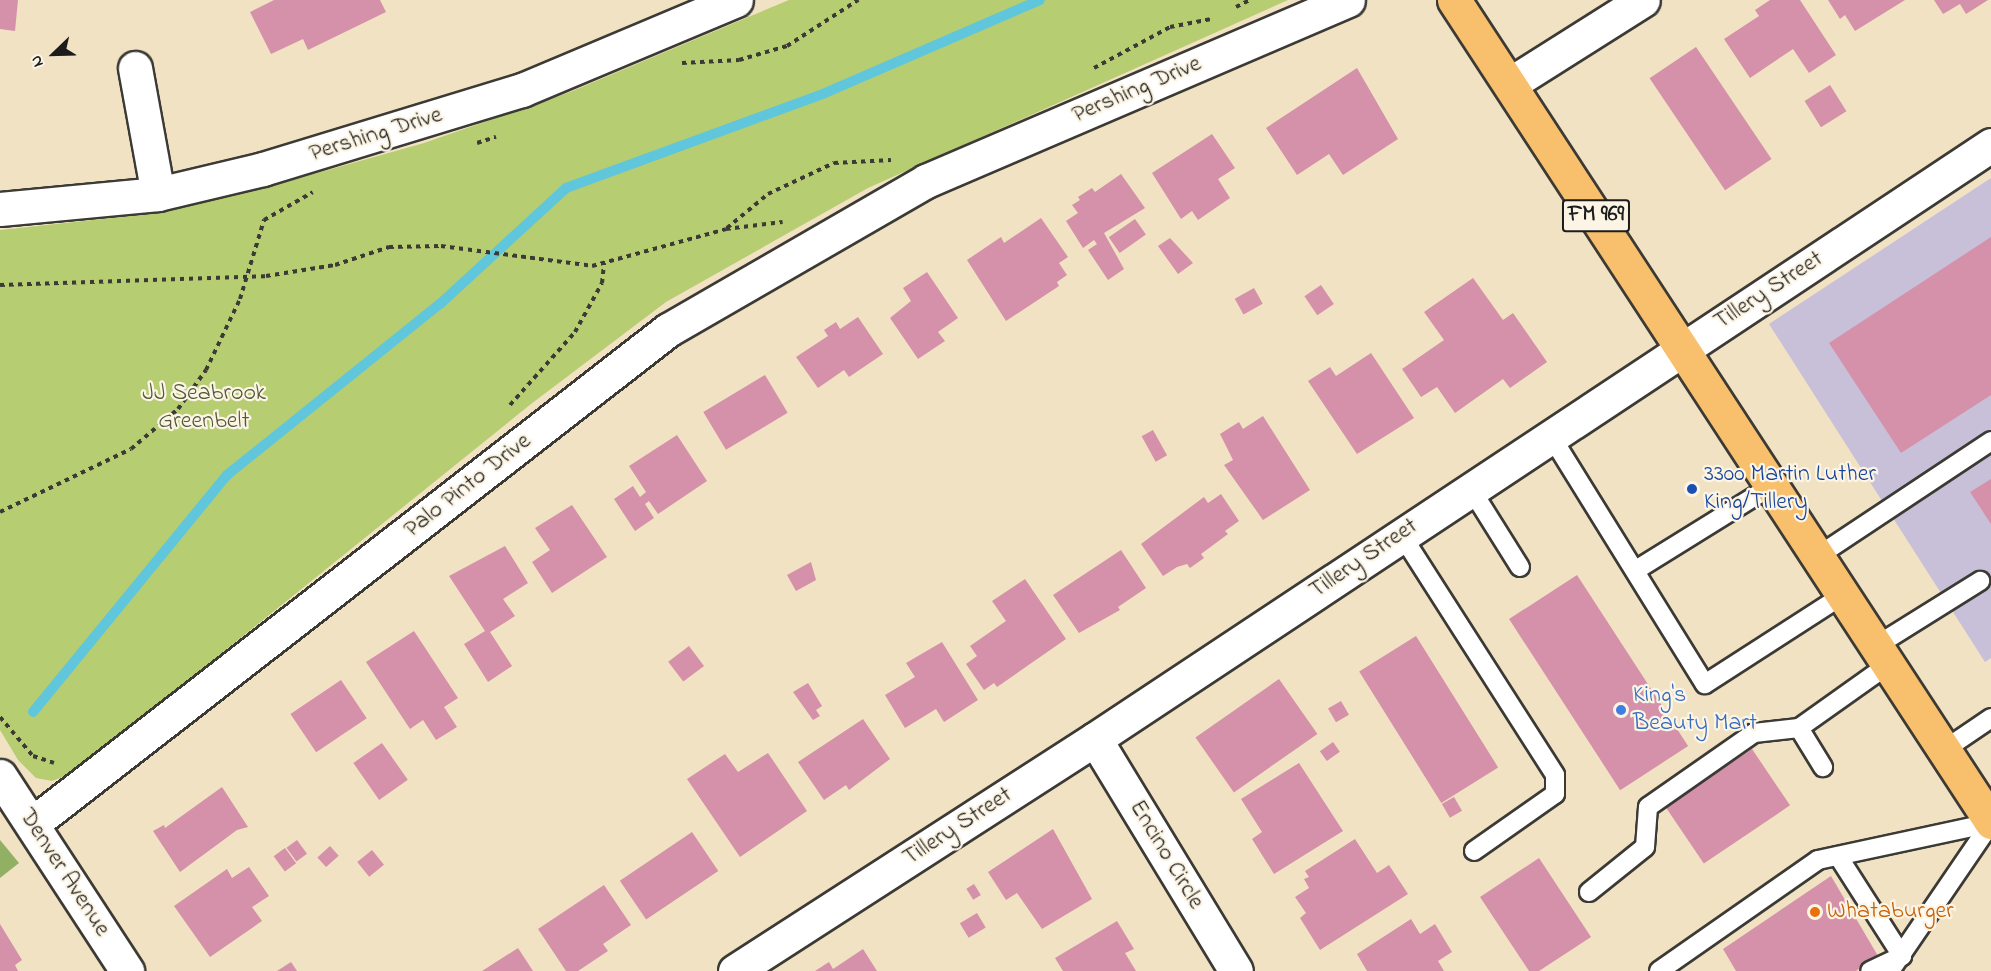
<!DOCTYPE html>
<html>
<head>
<meta charset="utf-8">
<style>
  body { margin:0 }
  #map { position:relative; width:1991px; height:971px; overflow:hidden; background:#f1e2c3; font-family:"Indie Flower",sans-serif }
  div>[style] { position:absolute }
  [style*='--x'] { left:calc(var(--x)*1px); top:calc(var(--y)*1px); width:calc(var(--w)*1px); rotate:calc(var(--a)*1deg) }
  .industrial>* { inset:0; background:#c8bfd8 }
  .green>* { inset:0; background:#b7cd72 }
  .forest>* { inset:0; background:#91b064 }
  .stream>* { height:10px; margin:-5px; padding:0 5px; transform-origin:5px; border-radius:5px; background:#5fc6dc }
  .building>* { inset:0; background:#d491a9; transform-origin:0 0 }
  .path>* { height:4px; margin-top:-2px; transform-origin:0; background:repeating-linear-gradient(90deg,#3c3a35 0 4.5px,transparent 0 9px) }
  .roads { filter:drop-shadow(2px 0 #3c3a35) drop-shadow(-2px 0 #3c3a35) drop-shadow(0 2px #3c3a35) drop-shadow(0 -2px #3c3a35) }
  .service>* { height:18px; margin:-9px; padding:0 9px; transform-origin:9px; border-radius:9px; background:#fff }
  .minor>* { height:33px; margin:-16.5px; padding:0 16.5px; transform-origin:16.5px; border-radius:16.5px; background:#fff }
  .primary>* { height:33px; margin:-16.5px; padding:0 16.5px; transform-origin:16.5px; border-radius:16.5px; background:#f8bf6c }
  .dots>* { width:16px; height:16px; translate:-50% -50%; box-sizing:border-box; border:3px solid #fcf5e5; border-radius:50% }
  span { translate:-50% -50%; white-space:nowrap; text-align:center; line-height:1.15; -webkit-text-stroke:4.5px #fcf5e5; paint-order:stroke }
  .shield-label span { padding:2px 4px; background:#fcf5e5; border:2px solid; border-radius:4px; -webkit-text-stroke-width:0 }
  .shield-label { font-size:22px; color:#1c1c1c; font-weight:700 }
  .street-label { font-size:24px; color:#1c1c1c }
  .park-label { font-size:24px; color:#525a3a }
  .transit-label { font-size:24px; color:#164399 }
  .left { translate:0 -50%; text-align:left }
  .shop-label { font-size:24px; color:#366cbe }
  .food-label { font-size:24px; color:#c56008 }
  .north { position:absolute; left:24px; top:24px; width:60px; height:60px; -webkit-text-stroke:4px #fcf5e5; paint-order:stroke; rotate:247deg; font-size:16px; font-weight:700; line-height:24px; text-align:center; color:#1c1c1c }
  .north::after { content:''; display:block; margin:auto; width:21px; height:27px; background:#1c1c1c; clip-path:polygon(50% 0,100% 100%,50% 72%,0 100%) }
</style>
</head>
<body>
<div id="map">
  <div class="industrial">
    <i style="clip-path:polygon(1991px 178px,1991px 658px,1985px 662px,1769px 324px)"></i>
  </div>
  <div class="green">
    <i style="clip-path:polygon(789px 0,1288px 0,868px 188px,666px 302px,531px 404px,73px 773px,52px 781px,36px 778px,18px 760px,0 730px,0 230px,139px 215px,278px 184px,424px 143px,570px 92px)"></i>
  </div>
  <div class="forest">
    <i style="clip-path:polygon(0 840px,19px 863px,0 878px)"></i>
  </div>
  <div class="stream">
    <i style="--x:33;--y:712;--w:306;--a:-50.7"></i>
    <i style="--x:227;--y:475;--w:273;--a:-38.8"></i>
    <i style="--x:440;--y:304;--w:171;--a:-42.6"></i>
    <i style="--x:566;--y:188;--w:276;--a:-20.1"></i>
    <i style="--x:825;--y:93;--w:234;--a:-23.4"></i>
  </div>
  <div class="building">
    <i style="clip-path:polygon(0 0,18px 0,15px 31px,0 29px)"></i>
    <i style="clip-path:polygon(274px 0,380px 0,386px 12px,308px 50px,303px 39px,271px 54px,250px 12px)"></i>
    <i style="clip-path:polygon(1770px 0,1800px 0,1836px 55px,1809px 73px,1793px 49px,1750px 78px,1724px 39px,1759px 16px,1755px 10px)"></i>
    <i style="clip-path:polygon(1828px 0,1905px 0,1855px 31px,1845px 15px,1840px 19px)"></i>
    <i style="clip-path:polygon(1934px 0,1988px 0,1966px 14px,1960px 4px,1943px 14px)"></i>
    <i style="left:1696px;top:47px;width:135px;height:56px;rotate:56deg"></i>
    <i style="clip-path:polygon(1357px 68px,1398px 139px,1343px 175px,1329px 154px,1297px 175px,1266px 128px)"></i>
    <i style="left:1830px;top:85px;width:31px;height:30px;rotate:58deg"></i>
    <i style="clip-path:polygon(1212px 134px,1235px 168px,1218px 179px,1230px 198px,1198px 220px,1192px 211px,1181px 219px,1152px 173px)"></i>
    <i style="clip-path:polygon(1121px 174px,1145px 208px,1104px 233px,1124px 269px,1108px 280px,1088px 250px,1097px 244px,1094px 240px,1083px 248px,1066px 221px,1078px 213px,1072px 205px,1080px 200px,1078px 197px,1092px 188px,1095px 192px)"></i>
    <i style="clip-path:polygon(1041px 218px,1068px 257px,1059px 263px,1067px 275px,1057px 282px,1059px 286px,1006px 321px,967px 260px,1001px 237px,1004px 243px)"></i>
    <i style="left:1135px;top:219px;width:19px;height:32px;rotate:55deg"></i>
    <i style="clip-path:polygon(1991px 237px,1991px 395px,1901px 453px,1829px 343px)"></i>
    <i style="clip-path:polygon(1170px 238px,1193px 263px,1178px 274px,1158px 246px)"></i>
    <i style="clip-path:polygon(927px 272px,958px 318px,938px 332px,945px 341px,918px 359px,890px 318px,911px 301px,903px 288px)"></i>
    <i style="clip-path:polygon(1473px 278px,1503px 320px,1513px 313px,1547px 362px,1510px 388px,1503px 379px,1455px 413px,1437px 387px,1421px 397px,1402px 369px,1444px 340px,1424px 312px)"></i>
    <i style="left:1321px;top:285px;width:23px;height:20px;rotate:56deg"></i>
    <i style="left:1254px;top:288px;width:18px;height:22px;rotate:61deg"></i>
    <i style="clip-path:polygon(858px 317px,883px 354px,849px 377px,844px 370px,818px 388px,796px 357px,828px 336px,824px 330px,836px 322px,840px 329px)"></i>
    <i style="clip-path:polygon(1371px 353px,1414px 418px,1357px 454px,1308px 381px,1330px 367px,1336px 376px)"></i>
    <i style="left:765px;top:375px;width:44px;height:72px;rotate:59deg"></i>
    <i style="clip-path:polygon(1263px 416px,1310px 490px,1263px 520px,1224px 465px,1233px 460px,1220px 434px,1239px 422px,1243px 429px)"></i>
    <i style="left:1153px;top:430px;width:29px;height:13px;rotate:61deg"></i>
    <i style="clip-path:polygon(677px 435px,707px 481px,658px 514px,649px 501px,645px 504px,654px 518px,635px 531px,614px 499px,633px 486px,640px 497px,646px 492px,629px 466px)"></i>
    <i style="clip-path:polygon(1991px 479px,1991px 524px,1970px 492px)"></i>
    <i style="clip-path:polygon(1221px 494px,1239px 521px,1225px 531px,1228px 534px,1201px 554px,1204px 558px,1190px 568px,1187px 564px,1177px 567px,1163px 576px,1141px 544px,1204px 497px,1208px 503px)"></i>
    <i style="clip-path:polygon(572px 505px,607px 557px,552px 593px,532px 562px,550px 550px,535px 528px)"></i>
    <i style="clip-path:polygon(505px 546px,528px 583px,503px 599px,515px 616px,490px 632px,512px 666px,488px 682px,464px 644px,485px 631px,449px 576px)"></i>
    <i style="clip-path:polygon(1121px 550px,1146px 588px,1118px 607px,1120px 610px,1079px 633px,1053px 595px)"></i>
    <i style="clip-path:polygon(811px 562px,816px 580px,796px 591px,787px 575px)"></i>
    <i style="left:1577px;top:575px;width:204px;height:81px;rotate:57deg"></i>
    <i style="clip-path:polygon(1025px 579px,1066px 639px,997px 687px,994px 683px,984px 690px,966px 664px,977px 656px,970px 646px,1006px 621px,992px 601px)"></i>
    <i style="clip-path:polygon(414px 631px,458px 698px,444px 707px,457px 727px,436px 740px,423px 720px,410px 729px,366px 662px)"></i>
    <i style="left:1416px;top:636px;width:155px;height:67px;rotate:58deg"></i>
    <i style="clip-path:polygon(942px 642px,978px 700px,944px 722px,936px 709px,905px 728px,885px 695px,915px 677px,906px 663px)"></i>
    <i style="left:689px;top:646px;width:25px;height:26px;rotate:53deg"></i>
    <i style="left:1279px;top:679px;width:67px;height:102px;rotate:55deg"></i>
    <i style="left:341px;top:680px;width:46px;height:61px;rotate:56deg"></i>
    <i style="clip-path:polygon(808px 683px,822px 706px,816px 710px,820px 716px,813px 720px,793px 692px)"></i>
    <i style="left:1341px;top:701px;width:16px;height:15px;rotate:60deg"></i>
    <i style="clip-path:polygon(863px 719px,890px 759px,849px 790px,846px 785px,824px 800px,798px 762px)"></i>
    <i style="left:1333px;top:742px;width:12px;height:16px;rotate:55deg"></i>
    <i style="left:382px;top:743px;width:45px;height:35px;rotate:55deg"></i>
    <i style="left:1752px;top:749px;width:68px;height:104px;rotate:56deg"></i>
    <i style="clip-path:polygon(768px 753px,807px 811px,740px 857px,687px 779px,725px 754px,738px 772px)"></i>
    <i style="clip-path:polygon(1299px 763px,1343px 831px,1274px 874px,1252px 839px,1262px 832px,1241px 799px)"></i>
    <i style="clip-path:polygon(222px 787px,248px 827px,237px 830px,180px 872px,153px 831px,164px 825px,165px 828px)"></i>
    <i style="left:1454px;top:797px;width:16px;height:14px;rotate:60deg"></i>
    <i style="clip-path:polygon(1053px 829px,1092px 899px,1042px 929px,1017px 893px,1006px 900px,988px 872px)"></i>
    <i style="left:692px;top:832px;width:47px;height:87px;rotate:56deg"></i>
    <i style="clip-path:polygon(1355px 839px,1377px 873px,1389px 865px,1408px 894px,1320px 950px,1300px 918px,1306px 913px,1295px 897px,1309px 888px,1304px 879px,1309px 877px,1305px 871px)"></i>
    <i style="left:297px;top:840px;width:17px;height:13px;rotate:54deg"></i>
    <i style="left:330px;top:846px;width:13px;height:17px;rotate:48deg"></i>
    <i style="left:285px;top:848px;width:19px;height:14px;rotate:54deg"></i>
    <i style="left:372px;top:850px;width:19px;height:19px;rotate:51deg"></i>
    <i style="clip-path:polygon(1539px 858px,1591px 937px,1539px 971px,1529px 971px,1480px 897px)"></i>
    <i style="clip-path:polygon(249px 867px,269px 896px,252px 907px,262px 921px,210px 957px,174px 906px,227px 869px,232px 878px)"></i>
    <i style="clip-path:polygon(1831px 876px,1878px 956px,1856px 971px,1736px 971px,1723px 949px)"></i>
    <i style="left:974px;top:884px;width:13px;height:9px;rotate:58deg"></i>
    <i style="clip-path:polygon(604px 885px,631px 925px,603px 944px,608px 951px,578px 971px,566px 971px,538px 929px)"></i>
    <i style="left:977px;top:913px;width:17px;height:20px;rotate:59deg"></i>
    <i style="clip-path:polygon(1411px 919px,1420px 934px,1435px 924px,1452px 952px,1438px 961px,1444px 971px,1367px 971px,1357px 954px)"></i>
    <i style="clip-path:polygon(1117px 921px,1134px 949px,1125px 953px,1136px 971px,1063px 971px,1055px 958px)"></i>
    <i style="clip-path:polygon(0 924px,22px 960px,15px 965px,18px 971px,0 971px)"></i>
    <i style="clip-path:polygon(518px 948px,533px 971px,482px 971px)"></i>
    <i style="clip-path:polygon(863px 949px,877px 971px,815px 971px,829px 962px,833px 969px)"></i>
    <i style="clip-path:polygon(291px 962px,297px 971px,277px 971px)"></i>
  </div>
  <div class="path">
    <i style="--x:1236;--y:7;--w:16;--a:-27"></i>
    <i style="--x:682;--y:63;--w:57;--a:-3"></i>
    <i style="--x:739;--y:60;--w:50;--a:-16.3"></i>
    <i style="--x:787;--y:46;--w:85;--a:-32.9"></i>
    <i style="--x:1094;--y:68;--w:86;--a:-28.3"></i>
    <i style="--x:1170;--y:27;--w:42;--a:-11"></i>
    <i style="--x:477;--y:143;--w:20;--a:-18"></i>
    <i style="--x:727;--y:228;--w:53;--a:-39.7"></i>
    <i style="--x:768;--y:194;--w:73;--a:-25.2"></i>
    <i style="--x:834;--y:163;--w:57;--a:-3"></i>
    <i style="--x:0;--y:285;--w:266;--a:-1.9"></i>
    <i style="--x:266;--y:276;--w:70;--a:-9.1"></i>
    <i style="--x:335;--y:265;--w:57;--a:-18.4"></i>
    <i style="--x:389;--y:247;--w:52;--a:-1.1"></i>
    <i style="--x:441;--y:246;--w:152;--a:7.5"></i>
    <i style="--x:592;--y:266;--w:139;--a:-15.4"></i>
    <i style="--x:726;--y:229;--w:57;--a:-7"></i>
    <i style="--x:510;--y:405;--w:98;--a:-48.3"></i>
    <i style="--x:575;--y:332;--w:56;--a:-61.1"></i>
    <i style="--x:602;--y:283;--w:20;--a:-84"></i>
    <i style="--x:0;--y:512;--w:145;--a:-25.7"></i>
    <i style="--x:131;--y:449;--w:62;--a:-40.4"></i>
    <i style="--x:178;--y:409;--w:48;--a:-54.3"></i>
    <i style="--x:206;--y:370;--w:79;--a:-64.4"></i>
    <i style="--x:240;--y:299;--w:83;--a:-73.1"></i>
    <i style="--x:264;--y:220;--w:56;--a:-29.7"></i>
    <i style="--x:0;--y:717;--w:51;--a:49.8"></i>
    <i style="--x:33;--y:756;--w:22;--a:18"></i>
  </div>
  <div class="roads">
    <div class="service">
      <i style="--x:1551;--y:436;--w:292;--a:58.2"></i>
      <i style="--x:1705;--y:684;--w:164;--a:-32.8"></i>
      <i style="--x:1471;--y:489;--w:92;--a:57.9"></i>
      <i style="--x:1401;--y:534;--w:286;--a:57.4"></i>
      <i style="--x:1555;--y:775;--w:19;--a:90"></i>
      <i style="--x:1555;--y:794;--w:99;--a:144.9"></i>
      <i style="--x:1818;--y:556;--w:208;--a:-33.6"></i>
      <i style="--x:1636;--y:570;--w:161;--a:-31.8"></i>
      <i style="--x:1876;--y:646;--w:123;--a:-32"></i>
      <i style="--x:1799;--y:728;--w:46;--a:58.4"></i>
      <i style="--x:1944;--y:750;--w:57;--a:-34.2"></i>
      <i style="--x:1838;--y:856;--w:119;--a:57.4"></i>
      <i style="--x:1902;--y:956;--w:35;--a:155"></i>
      <i style="--x:1589;--y:892;--w:72;--a:-38.8"></i>
      <i style="--x:1645;--y:847;--w:40;--a:-85.7"></i>
      <i style="--x:1648;--y:807;--w:129;--a:-34.9"></i>
      <i style="--x:1754;--y:733;--w:45;--a:-6.3"></i>
      <i style="--x:1799;--y:728;--w:110;--a:-35.4"></i>
      <i style="--x:1659;--y:971;--w:194;--a:-34.9"></i>
      <i style="--x:1818;--y:860;--w:177;--a:-12.1"></i>
      <i style="--x:1890;--y:971;--w:179;--a:-55.7"></i>
    </div>
    <div class="minor">
      <i style="--x:135;--y:68;--w:128;--a:79.7"></i>
      <i style="--x:1510;--y:84;--w:157;--a:-32.3"></i>
      <i style="--x:0;--y:209;--w:159;--a:-5.4"></i>
      <i style="--x:158;--y:194;--w:108;--a:-13.4"></i>
      <i style="--x:263;--y:169;--w:271;--a:-17"></i>
      <i style="--x:522;--y:90;--w:232;--a:-22.8"></i>
      <i style="--x:1095;--y:739;--w:271;--a:58.7"></i>
      <i style="--x:0;--y:776;--w:233;--a:56.9"></i>
      <i style="--x:32;--y:824;--w:805;--a:-37.84"></i>
      <i style="--x:668;--y:330;--w:298;--a:-30"></i>
      <i style="--x:926;--y:181;--w:459;--a:-23.2"></i>
      <i style="--x:735;--y:971;--w:428;--a:-32.8"></i>
      <i style="--x:1095;--y:739;--w:1075;--a:-33.54"></i>
    </div>
    <div class="primary">
      <i style="--x:1454;--y:0;--w:982;--a:56.84"></i>
    </div>
  </div>
  <div class="dots">
    <i style="left:1692px;top:489px;background:#1a4fb4"></i>
    <i style="left:1621px;top:710px;background:#3f7fe0"></i>
    <i style="left:1815px;top:912px;background:#e8710a"></i>
  </div>
  <div class="shield-label">
    <span style="left:1596px;top:216px">FM 969</span>
  </div>
  <div class="street-label">
    <span style="left:1137px;top:90px;rotate:-23deg">Pershing Drive</span>
    <span style="left:376px;top:135px;rotate:-17deg">Pershing Drive</span>
    <span style="left:1769px;top:291px;rotate:-33deg">Tillery Street</span>
    <span style="left:468px;top:486px;rotate:-38deg">Palo Pinto Drive</span>
    <span style="left:1364px;top:559px;rotate:-34deg">Tillery Street</span>
    <span style="left:958px;top:827px;rotate:-33deg">Tillery Street</span>
    <span style="left:1166px;top:855px;rotate:59deg">Encino Circle</span>
    <span style="left:64px;top:873px;rotate:57deg">Denver Avenue</span>
  </div>
  <div class="park-label">
    <span style="left:204px;top:408px">JJ Seabrook<br>Greenbelt</span>
  </div>
  <div class="transit-label">
    <span class="left" style="left:1704px;top:489px">3300 Martin Luther<br>King/Tillery</span>
  </div>
  <div class="shop-label">
    <span class="left" style="left:1633px;top:710px">King's<br>Beauty Mart</span>
  </div>
  <div class="food-label">
    <span class="left" style="left:1827px;top:912px">Whataburger</span>
  </div>
  <div class="north">N</div>
</div>
</body>
</html>
